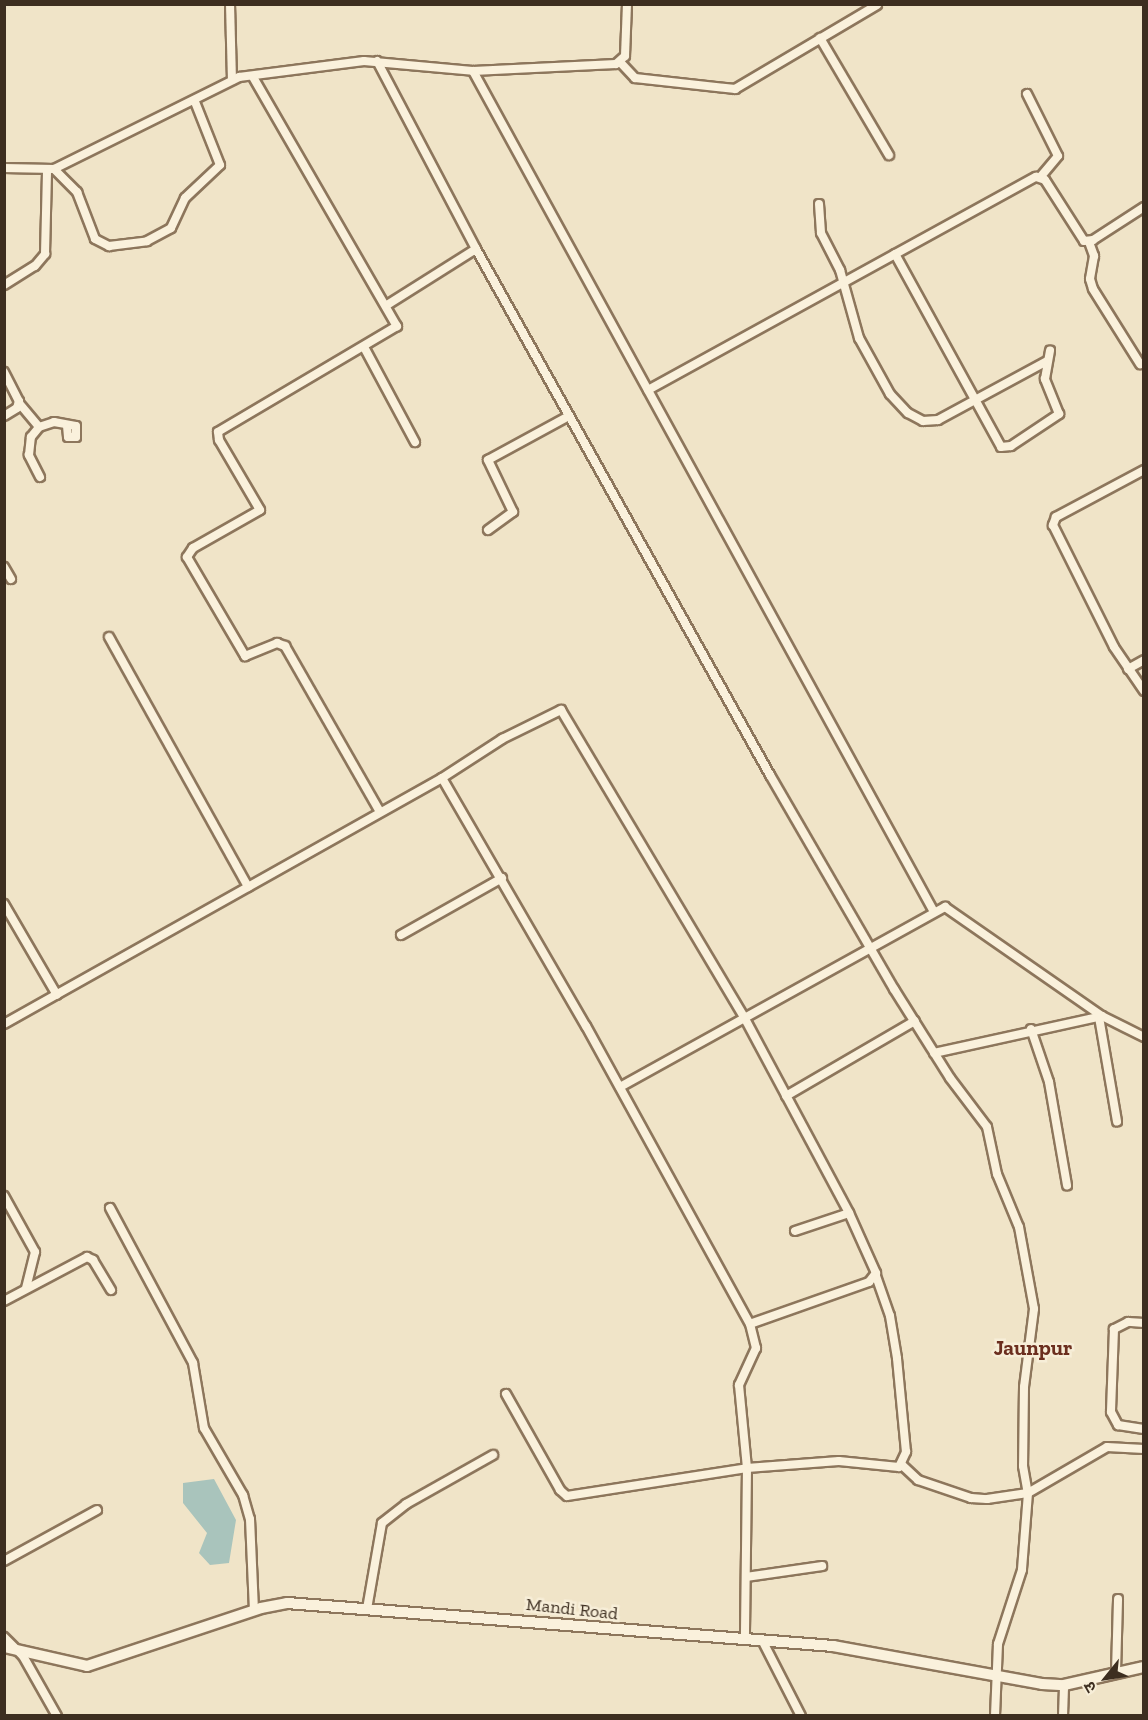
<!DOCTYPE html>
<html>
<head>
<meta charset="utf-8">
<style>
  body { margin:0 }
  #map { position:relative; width:1148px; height:1720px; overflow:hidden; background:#f0e4c8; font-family:"Zilla Slab","Noto Sans Devanagari",serif }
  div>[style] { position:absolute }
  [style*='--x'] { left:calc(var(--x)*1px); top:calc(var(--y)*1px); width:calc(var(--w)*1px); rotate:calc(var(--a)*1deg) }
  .water>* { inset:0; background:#a9c4bc }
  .roads { filter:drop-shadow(2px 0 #8d765c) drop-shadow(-2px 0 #8d765c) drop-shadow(0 2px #8d765c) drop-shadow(0 -2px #8d765c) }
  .street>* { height:8px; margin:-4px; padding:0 4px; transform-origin:4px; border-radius:4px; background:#faf1dc }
  .secondary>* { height:10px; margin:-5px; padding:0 5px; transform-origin:5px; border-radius:5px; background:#faf1dc }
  span { translate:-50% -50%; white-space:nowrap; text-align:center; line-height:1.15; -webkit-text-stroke:5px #f7eed8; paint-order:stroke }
  .street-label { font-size:18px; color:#3d2e20 }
  .quarter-label { font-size:21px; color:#6b2e1e; font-weight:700 }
  .frame { position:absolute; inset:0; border:6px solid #3d2e20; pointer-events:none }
  .north { position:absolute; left:1076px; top:1648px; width:60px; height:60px; -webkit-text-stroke:4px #f7eed8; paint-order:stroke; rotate:240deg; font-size:16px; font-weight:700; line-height:24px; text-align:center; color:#3d2e20 }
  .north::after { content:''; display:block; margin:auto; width:21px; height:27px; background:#3d2e20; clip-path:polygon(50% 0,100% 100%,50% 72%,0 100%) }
</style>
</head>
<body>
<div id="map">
  <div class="water">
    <i style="clip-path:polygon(214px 1479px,236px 1520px,229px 1563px,210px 1565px,199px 1553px,207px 1533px,183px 1503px,183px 1483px)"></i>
  </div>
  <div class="roads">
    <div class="street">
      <i style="--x:230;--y:4;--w:76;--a:88.5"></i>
      <i style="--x:820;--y:38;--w:136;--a:59.5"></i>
      <i style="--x:377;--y:61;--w:212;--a:62.2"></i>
      <i style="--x:476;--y:249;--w:603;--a:60.8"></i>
      <i style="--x:770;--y:775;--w:247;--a:59.9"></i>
      <i style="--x:894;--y:989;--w:105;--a:57.8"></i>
      <i style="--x:950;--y:1078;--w:61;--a:52.9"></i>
      <i style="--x:987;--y:1127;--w:48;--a:78"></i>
      <i style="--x:997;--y:1174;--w:57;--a:67.5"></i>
      <i style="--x:1019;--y:1227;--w:83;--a:79.6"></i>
      <i style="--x:1034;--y:1309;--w:79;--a:97.3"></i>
      <i style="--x:1024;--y:1387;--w:79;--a:90.7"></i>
      <i style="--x:1023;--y:1466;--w:27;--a:80"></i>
      <i style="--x:1028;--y:1493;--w:77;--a:94.5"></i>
      <i style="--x:1022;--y:1570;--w:78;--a:108"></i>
      <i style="--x:998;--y:1644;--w:72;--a:92.4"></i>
      <i style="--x:620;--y:62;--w:22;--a:47"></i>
      <i style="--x:635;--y:78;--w:101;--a:6.3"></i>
      <i style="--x:735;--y:89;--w:165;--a:-30.6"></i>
      <i style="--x:473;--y:71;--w:959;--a:61.27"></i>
      <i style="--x:253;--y:77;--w:288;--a:60"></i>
      <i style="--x:397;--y:326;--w:208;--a:149.4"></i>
      <i style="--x:218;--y:432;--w:8;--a:83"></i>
      <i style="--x:219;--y:440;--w:81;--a:59.6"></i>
      <i style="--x:260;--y:510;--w:77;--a:150.4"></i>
      <i style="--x:193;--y:548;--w:11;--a:124"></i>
      <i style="--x:187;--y:557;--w:115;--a:59.6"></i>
      <i style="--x:245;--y:656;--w:35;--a:-22"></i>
      <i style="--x:277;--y:643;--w:9;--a:21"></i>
      <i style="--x:285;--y:646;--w:191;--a:60.2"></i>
      <i style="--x:1027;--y:94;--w:69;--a:63.4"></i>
      <i style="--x:1058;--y:156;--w:26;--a:130"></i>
      <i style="--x:4;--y:168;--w:50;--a:1.1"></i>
      <i style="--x:54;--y:169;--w:207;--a:-26.4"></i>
      <i style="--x:239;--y:77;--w:126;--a:-7.3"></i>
      <i style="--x:364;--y:61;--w:109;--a:5.2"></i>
      <i style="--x:473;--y:71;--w:143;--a:-2.8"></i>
      <i style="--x:616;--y:64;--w:12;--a:-42"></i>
      <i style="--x:625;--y:56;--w:52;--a:-87.8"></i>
      <i style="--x:54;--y:169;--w:33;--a:45"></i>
      <i style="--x:77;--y:192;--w:50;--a:69"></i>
      <i style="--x:95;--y:239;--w:16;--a:27"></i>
      <i style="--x:109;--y:246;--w:38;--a:-7"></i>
      <i style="--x:147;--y:241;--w:27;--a:-28"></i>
      <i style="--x:171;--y:228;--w:33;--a:-65"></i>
      <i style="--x:185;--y:198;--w:48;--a:-43.3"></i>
      <i style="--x:220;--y:165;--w:68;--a:-111.6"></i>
      <i style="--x:819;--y:204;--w:29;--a:86"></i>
      <i style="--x:821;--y:233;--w:42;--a:62.8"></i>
      <i style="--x:840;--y:270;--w:71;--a:74.4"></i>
      <i style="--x:859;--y:338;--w:64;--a:61"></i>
      <i style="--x:890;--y:394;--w:26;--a:47"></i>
      <i style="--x:908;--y:413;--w:17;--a:28"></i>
      <i style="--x:923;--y:421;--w:15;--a:-4"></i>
      <i style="--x:938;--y:420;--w:124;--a:-28.4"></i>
      <i style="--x:1089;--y:242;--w:15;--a:70"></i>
      <i style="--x:1094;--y:256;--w:23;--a:100"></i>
      <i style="--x:1090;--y:279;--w:10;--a:73"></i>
      <i style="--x:1093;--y:289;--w:89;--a:57.9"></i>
      <i style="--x:895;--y:254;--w:220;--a:61.2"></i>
      <i style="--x:1001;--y:447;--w:10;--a:-6"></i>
      <i style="--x:1011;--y:446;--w:58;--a:-33.7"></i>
      <i style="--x:1059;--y:414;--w:38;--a:-112"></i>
      <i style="--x:1045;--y:379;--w:29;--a:-80"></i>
      <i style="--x:4;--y:285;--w:36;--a:-32"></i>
      <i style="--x:35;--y:266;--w:16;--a:-50"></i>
      <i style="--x:45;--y:254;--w:84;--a:-88.6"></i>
      <i style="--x:387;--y:305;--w:105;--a:-32.2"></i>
      <i style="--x:364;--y:347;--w:108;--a:61.8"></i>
      <i style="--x:4;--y:372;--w:33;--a:63"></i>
      <i style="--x:19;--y:401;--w:7;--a:106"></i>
      <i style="--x:17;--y:408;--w:15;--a:148"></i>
      <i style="--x:648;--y:390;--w:443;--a:-28.8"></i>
      <i style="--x:1036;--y:177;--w:9;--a:18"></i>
      <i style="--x:1045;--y:180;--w:72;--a:57.4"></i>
      <i style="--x:1084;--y:241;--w:9;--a:-6"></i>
      <i style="--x:1093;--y:240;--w:61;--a:-32.9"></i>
      <i style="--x:19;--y:403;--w:31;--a:50"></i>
      <i style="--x:1144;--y:470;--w:100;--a:151.9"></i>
      <i style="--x:1056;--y:517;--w:9;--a:111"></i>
      <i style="--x:1053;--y:525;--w:136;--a:63.4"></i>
      <i style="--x:1114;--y:647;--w:53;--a:55.7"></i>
      <i style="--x:40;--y:477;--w:25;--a:-117"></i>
      <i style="--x:29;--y:455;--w:18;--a:-84"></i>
      <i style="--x:31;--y:437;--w:13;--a:-51"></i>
      <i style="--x:39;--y:427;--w:16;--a:-18"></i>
      <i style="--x:54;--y:422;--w:22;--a:10"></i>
      <i style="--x:76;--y:426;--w:11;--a:90"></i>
      <i style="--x:76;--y:437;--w:8;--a:180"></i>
      <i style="--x:68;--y:437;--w:12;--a:-95"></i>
      <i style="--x:488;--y:530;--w:31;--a:-36"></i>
      <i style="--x:513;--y:512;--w:58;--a:-115.7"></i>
      <i style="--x:488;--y:460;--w:92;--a:-28.5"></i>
      <i style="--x:4;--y:567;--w:14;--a:60"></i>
      <i style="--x:109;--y:637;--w:286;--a:60.9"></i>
      <i style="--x:1128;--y:669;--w:18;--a:-29"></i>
      <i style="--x:442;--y:778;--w:287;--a:59.9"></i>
      <i style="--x:586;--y:1026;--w:340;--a:61.2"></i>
      <i style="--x:750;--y:1324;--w:25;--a:76"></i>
      <i style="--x:756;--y:1348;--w:41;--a:114.7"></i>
      <i style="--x:739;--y:1385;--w:83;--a:84.5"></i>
      <i style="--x:747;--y:1468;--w:172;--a:90.7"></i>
      <i style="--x:4;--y:904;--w:105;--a:59.8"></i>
      <i style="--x:401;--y:935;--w:116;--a:-29.4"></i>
      <i style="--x:1099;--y:1017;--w:106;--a:80.2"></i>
      <i style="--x:4;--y:1024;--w:502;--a:-29.32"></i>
      <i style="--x:442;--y:778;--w:72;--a:-33"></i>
      <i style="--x:502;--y:739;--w:66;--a:-26.2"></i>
      <i style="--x:561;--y:710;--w:357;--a:59.2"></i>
      <i style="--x:744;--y:1017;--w:222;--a:61.8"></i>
      <i style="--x:849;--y:1213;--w:66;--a:65.8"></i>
      <i style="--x:876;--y:1273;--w:11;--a:128"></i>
      <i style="--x:869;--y:1282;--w:126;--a:160.6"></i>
      <i style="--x:1031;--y:1029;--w:56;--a:71.2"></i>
      <i style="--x:1049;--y:1082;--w:105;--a:80.1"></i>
      <i style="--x:934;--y:1053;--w:172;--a:-12.4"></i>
      <i style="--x:620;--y:1087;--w:372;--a:-29"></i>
      <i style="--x:945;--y:907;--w:191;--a:34.8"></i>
      <i style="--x:1102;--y:1016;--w:47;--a:26.6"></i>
      <i style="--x:786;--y:1096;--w:149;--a:-30.2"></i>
      <i style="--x:4;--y:1196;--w:64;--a:61"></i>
      <i style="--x:35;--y:1252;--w:37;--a:104"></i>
      <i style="--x:110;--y:1208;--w:176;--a:61.8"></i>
      <i style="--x:193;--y:1363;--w:66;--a:80.4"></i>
      <i style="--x:204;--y:1428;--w:78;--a:59.8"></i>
      <i style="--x:243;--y:1495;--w:25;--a:74"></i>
      <i style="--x:250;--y:1519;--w:91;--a:87.5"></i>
      <i style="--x:795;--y:1231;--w:57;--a:-18.4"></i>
      <i style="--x:4;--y:1301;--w:94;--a:-27.9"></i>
      <i style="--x:87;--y:1257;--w:7;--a:27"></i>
      <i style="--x:93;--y:1260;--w:35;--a:59"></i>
      <i style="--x:1144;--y:1323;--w:16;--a:-176"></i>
      <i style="--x:1128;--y:1322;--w:16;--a:153"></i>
      <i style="--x:1114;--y:1329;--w:83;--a:92.1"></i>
      <i style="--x:1111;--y:1412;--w:15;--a:62"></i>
      <i style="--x:1118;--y:1425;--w:26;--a:9"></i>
      <i style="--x:506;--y:1394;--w:110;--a:60.6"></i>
      <i style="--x:560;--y:1490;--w:9;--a:41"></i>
      <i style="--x:567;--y:1496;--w:182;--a:-8.8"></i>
      <i style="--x:747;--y:1468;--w:92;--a:-4.4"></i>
      <i style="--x:839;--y:1461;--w:60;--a:5.7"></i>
      <i style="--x:899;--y:1467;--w:17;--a:-65"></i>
      <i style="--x:906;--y:1452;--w:94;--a:-95.5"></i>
      <i style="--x:897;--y:1358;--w:43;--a:-99.5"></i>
      <i style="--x:890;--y:1316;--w:42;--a:-109.3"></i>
      <i style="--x:902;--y:1465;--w:22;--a:43"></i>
      <i style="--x:918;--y:1480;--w:56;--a:18.8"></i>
      <i style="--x:971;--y:1498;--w:16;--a:4"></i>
      <i style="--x:987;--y:1499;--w:41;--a:-8.3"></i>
      <i style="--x:1028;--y:1493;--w:91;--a:-30.2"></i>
      <i style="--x:1107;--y:1447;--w:37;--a:3"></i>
      <i style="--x:4;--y:1561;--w:106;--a:-28.7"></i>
      <i style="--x:746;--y:1577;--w:77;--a:-8.2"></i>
      <i style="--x:367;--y:1609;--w:87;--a:-80.1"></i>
      <i style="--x:382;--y:1523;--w:31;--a:-38"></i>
      <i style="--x:406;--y:1504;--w:100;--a:-29.4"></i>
      <i style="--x:4;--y:1637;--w:27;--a:45"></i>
      <i style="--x:23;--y:1656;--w:69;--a:60.5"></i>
      <i style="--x:763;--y:1642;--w:83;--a:62.8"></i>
      <i style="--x:1116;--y:1672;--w:73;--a:-88.4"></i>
      <i style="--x:1063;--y:1716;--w:31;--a:-88"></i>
    </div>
    <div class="secondary">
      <i style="--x:4;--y:1647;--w:85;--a:12.9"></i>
      <i style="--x:87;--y:1666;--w:183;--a:-18.4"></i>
      <i style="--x:261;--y:1608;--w:26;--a:-11"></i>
      <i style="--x:287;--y:1603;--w:548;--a:4.5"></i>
      <i style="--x:833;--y:1646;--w:212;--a:10.3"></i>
      <i style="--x:1042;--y:1684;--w:22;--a:3"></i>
      <i style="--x:1064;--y:1685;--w:82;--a:-12.7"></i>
    </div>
  </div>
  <div class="street-label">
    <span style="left:572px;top:1609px;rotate:6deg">Mandi Road</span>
  </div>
  <div class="quarter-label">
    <span style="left:1033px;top:1348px">Jaunpur</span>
  </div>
  <div class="frame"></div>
  <div class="north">उ</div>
</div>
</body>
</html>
